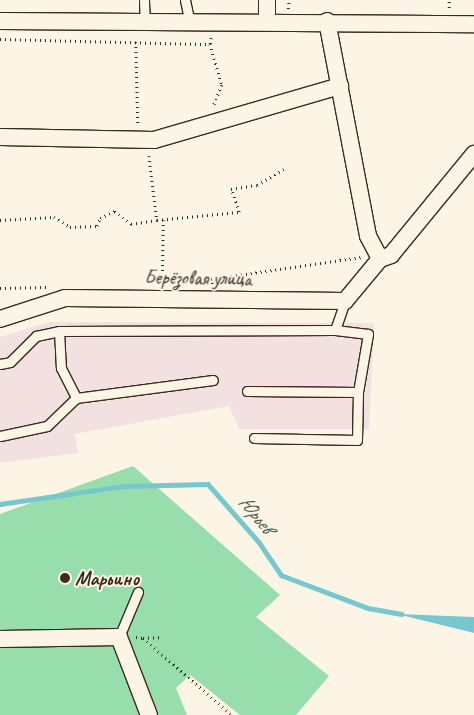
<!DOCTYPE html>
<html>
<head>
<meta charset="utf-8">
<style>
  body { margin:0 }
  #map { position:relative; width:474px; height:715px; overflow:hidden; background:#fcf5e5; font-family:Caveat,sans-serif }
  div>[style] { position:absolute }
  [style*='--x'] { left:calc(var(--x)*1px); top:calc(var(--y)*1px); width:calc(var(--w)*1px); rotate:calc(var(--a)*1deg) }
  .built>* { inset:0; background:#f3e1e1 }
  .green>* { inset:0; background:#97deac }
  .water>* { inset:0; background:#76c7ce }
  .stream>* { height:4.5px; margin:-2.25px; padding:0 2.25px; transform-origin:2.25px; border-radius:2.25px; background:#76c7ce }
  .path>* { height:2.5px; margin-top:-1.25px; transform-origin:0; background:repeating-linear-gradient(90deg,#3b2a1e 0 1px,transparent 0 5px) }
  .roads { filter:drop-shadow(1px 0 #3b2a1e) drop-shadow(-1px 0 #3b2a1e) drop-shadow(0 1px #3b2a1e) drop-shadow(0 -1px #3b2a1e) }
  .service>* { height:9px; margin:-4.5px; padding:0 4.5px; transform-origin:4.5px; border-radius:4.5px; background:#fcf5e5 }
  .minor>* { height:16px; margin:-8px; padding:0 8px; transform-origin:8px; border-radius:8px; background:#fcf5e5 }
  .dots>* { width:14px; height:14px; translate:-50% -50%; box-sizing:border-box; border:2px solid #fcf5e5; border-radius:50% }
  span { translate:-50% -50%; white-space:nowrap; text-align:center; line-height:1.15; -webkit-text-stroke:4px #fcf5e5; paint-order:stroke }
  .street-label { font-size:20px; color:#3b2a1e }
  .poi-label { font-size:20px; color:#3b2a1e; font-weight:700 }
  .left { translate:0 -50%; text-align:left }
  .water-label { font-size:21px; color:#4d5953; font-style:italic }
</style>
</head>
<body>
<div id="map">
  <div class="built">
    <i style="clip-path:polygon(49px 322px,374px 323px,369px 429px,239px 429px,229px 406px,75px 434px,78px 453px,0 463px,0 337px)"></i>
  </div>
  <div class="green">
    <i style="clip-path:polygon(133px 466px,280px 595px,256px 617px,329px 676px,296px 715px,240px 715px,190px 675px,176px 688px,187px 715px,0 715px,0 514px)"></i>
  </div>
  <div class="water">
    <i style="clip-path:polygon(397px 614px,474px 617px,474px 633px)"></i>
  </div>
  <div class="stream">
    <i style="--x:0;--y:504;--w:125;--a:-8.3"></i>
    <i style="--x:124;--y:486;--w:84;--a:-1.4"></i>
    <i style="--x:208;--y:484;--w:77;--a:48.7"></i>
    <i style="--x:259;--y:542;--w:40;--a:56"></i>
    <i style="--x:281;--y:575;--w:93;--a:20.8"></i>
    <i style="--x:368;--y:608;--w:34;--a:10"></i>
  </div>
  <div class="path">
    <i style="--x:449;--y:8;--w:8;--a:-90"></i>
    <i style="--x:288;--y:9;--w:9;--a:-84"></i>
    <i style="--x:0;--y:39;--w:210;--a:1.4"></i>
    <i style="--x:210;--y:44;--w:7;--a:-82"></i>
    <i style="--x:136;--y:42;--w:83;--a:88.6"></i>
    <i style="--x:210;--y:44;--w:43;--a:73.7"></i>
    <i style="--x:222;--y:85;--w:24;--a:112"></i>
    <i style="--x:149;--y:156;--w:64;--a:82.9"></i>
    <i style="--x:157;--y:220;--w:82;--a:-5.6"></i>
    <i style="--x:239;--y:212;--w:24;--a:-109"></i>
    <i style="--x:231;--y:189;--w:26;--a:-9"></i>
    <i style="--x:257;--y:185;--w:31;--a:-31"></i>
    <i style="--x:0;--y:220;--w:54;--a:-3.2"></i>
    <i style="--x:54;--y:217;--w:19;--a:32"></i>
    <i style="--x:70;--y:227;--w:27;--a:-2"></i>
    <i style="--x:97;--y:226;--w:9;--a:-69"></i>
    <i style="--x:100;--y:218;--w:17;--a:-25"></i>
    <i style="--x:115;--y:211;--w:21;--a:39"></i>
    <i style="--x:131;--y:224;--w:26;--a:-9"></i>
    <i style="--x:212;--y:284;--w:5;--a:-101"></i>
    <i style="--x:211;--y:279;--w:152;--a:-8.3"></i>
    <i style="--x:162;--y:286;--w:66;--a:-89.1"></i>
    <i style="--x:0;--y:288;--w:47;--a:-1.2"></i>
    <i style="--x:136;--y:637;--w:7;--a:8"></i>
    <i style="--x:143;--y:638;--w:118;--a:40.9"></i>
    <i style="--x:143;--y:638;--w:20;--a:-3"></i>
  </div>
  <div class="roads">
    <div class="service">
      <i style="--x:144;--y:0;--w:24;--a:88"></i>
      <i style="--x:185;--y:0;--w:25;--a:78"></i>
      <i style="--x:59;--y:331;--w:37;--a:87"></i>
      <i style="--x:61;--y:368;--w:34;--a:63"></i>
      <i style="--x:0;--y:364;--w:10;--a:-11"></i>
      <i style="--x:10;--y:362;--w:37;--a:-45"></i>
      <i style="--x:36;--y:336;--w:24;--a:-12"></i>
      <i style="--x:59;--y:331;--w:276;--a:-0.2"></i>
      <i style="--x:335;--y:330;--w:31;--a:-71"></i>
      <i style="--x:247;--y:391;--w:111;--a:0.5"></i>
      <i style="--x:0;--y:436;--w:48;--a:-12"></i>
      <i style="--x:47;--y:426;--w:40;--a:-44"></i>
      <i style="--x:76;--y:398;--w:138;--a:-7.5"></i>
      <i style="--x:254;--y:438;--w:103;--a:1.1"></i>
      <i style="--x:357;--y:440;--w:48;--a:-88.8"></i>
      <i style="--x:358;--y:392;--w:59;--a:-80.2"></i>
      <i style="--x:368;--y:334;--w:33;--a:-173"></i>
      <i style="--x:119;--y:637;--w:49;--a:-67.1"></i>
    </div>
    <div class="minor">
      <i style="--x:267;--y:20;--w:20;--a:-90"></i>
      <i style="--x:0;--y:21;--w:474;--a:0.4"></i>
      <i style="--x:327;--y:21;--w:219;--a:79.2"></i>
      <i style="--x:368;--y:236;--w:26;--a:62"></i>
      <i style="--x:0;--y:137;--w:154;--a:1.1"></i>
      <i style="--x:154;--y:140;--w:194;--a:-16.2"></i>
      <i style="--x:380;--y:259;--w:12;--a:-20"></i>
      <i style="--x:391;--y:255;--w:131;--a:-50.6"></i>
      <i style="--x:0;--y:319;--w:68;--a:-17.9"></i>
      <i style="--x:65;--y:298;--w:280;--a:0.6"></i>
      <i style="--x:345;--y:301;--w:55;--a:-50.2"></i>
      <i style="--x:0;--y:639;--w:119;--a:-1"></i>
      <i style="--x:119;--y:637;--w:84;--a:69"></i>
    </div>
  </div>
  <div class="dots">
    <i style="left:65px;top:578px;background:#3b2a1e"></i>
  </div>
  <div class="street-label">
    <span style="left:198px;top:278px;rotate:1deg">Берёзовая улица</span>
  </div>
  <div class="poi-label">
    <span class="left" style="left:75px;top:578px">Марьино</span>
  </div>
  <div class="water-label">
    <span style="left:256px;top:514px;rotate:50deg">Юрьев</span>
  </div>
</div>
</body>
</html>
